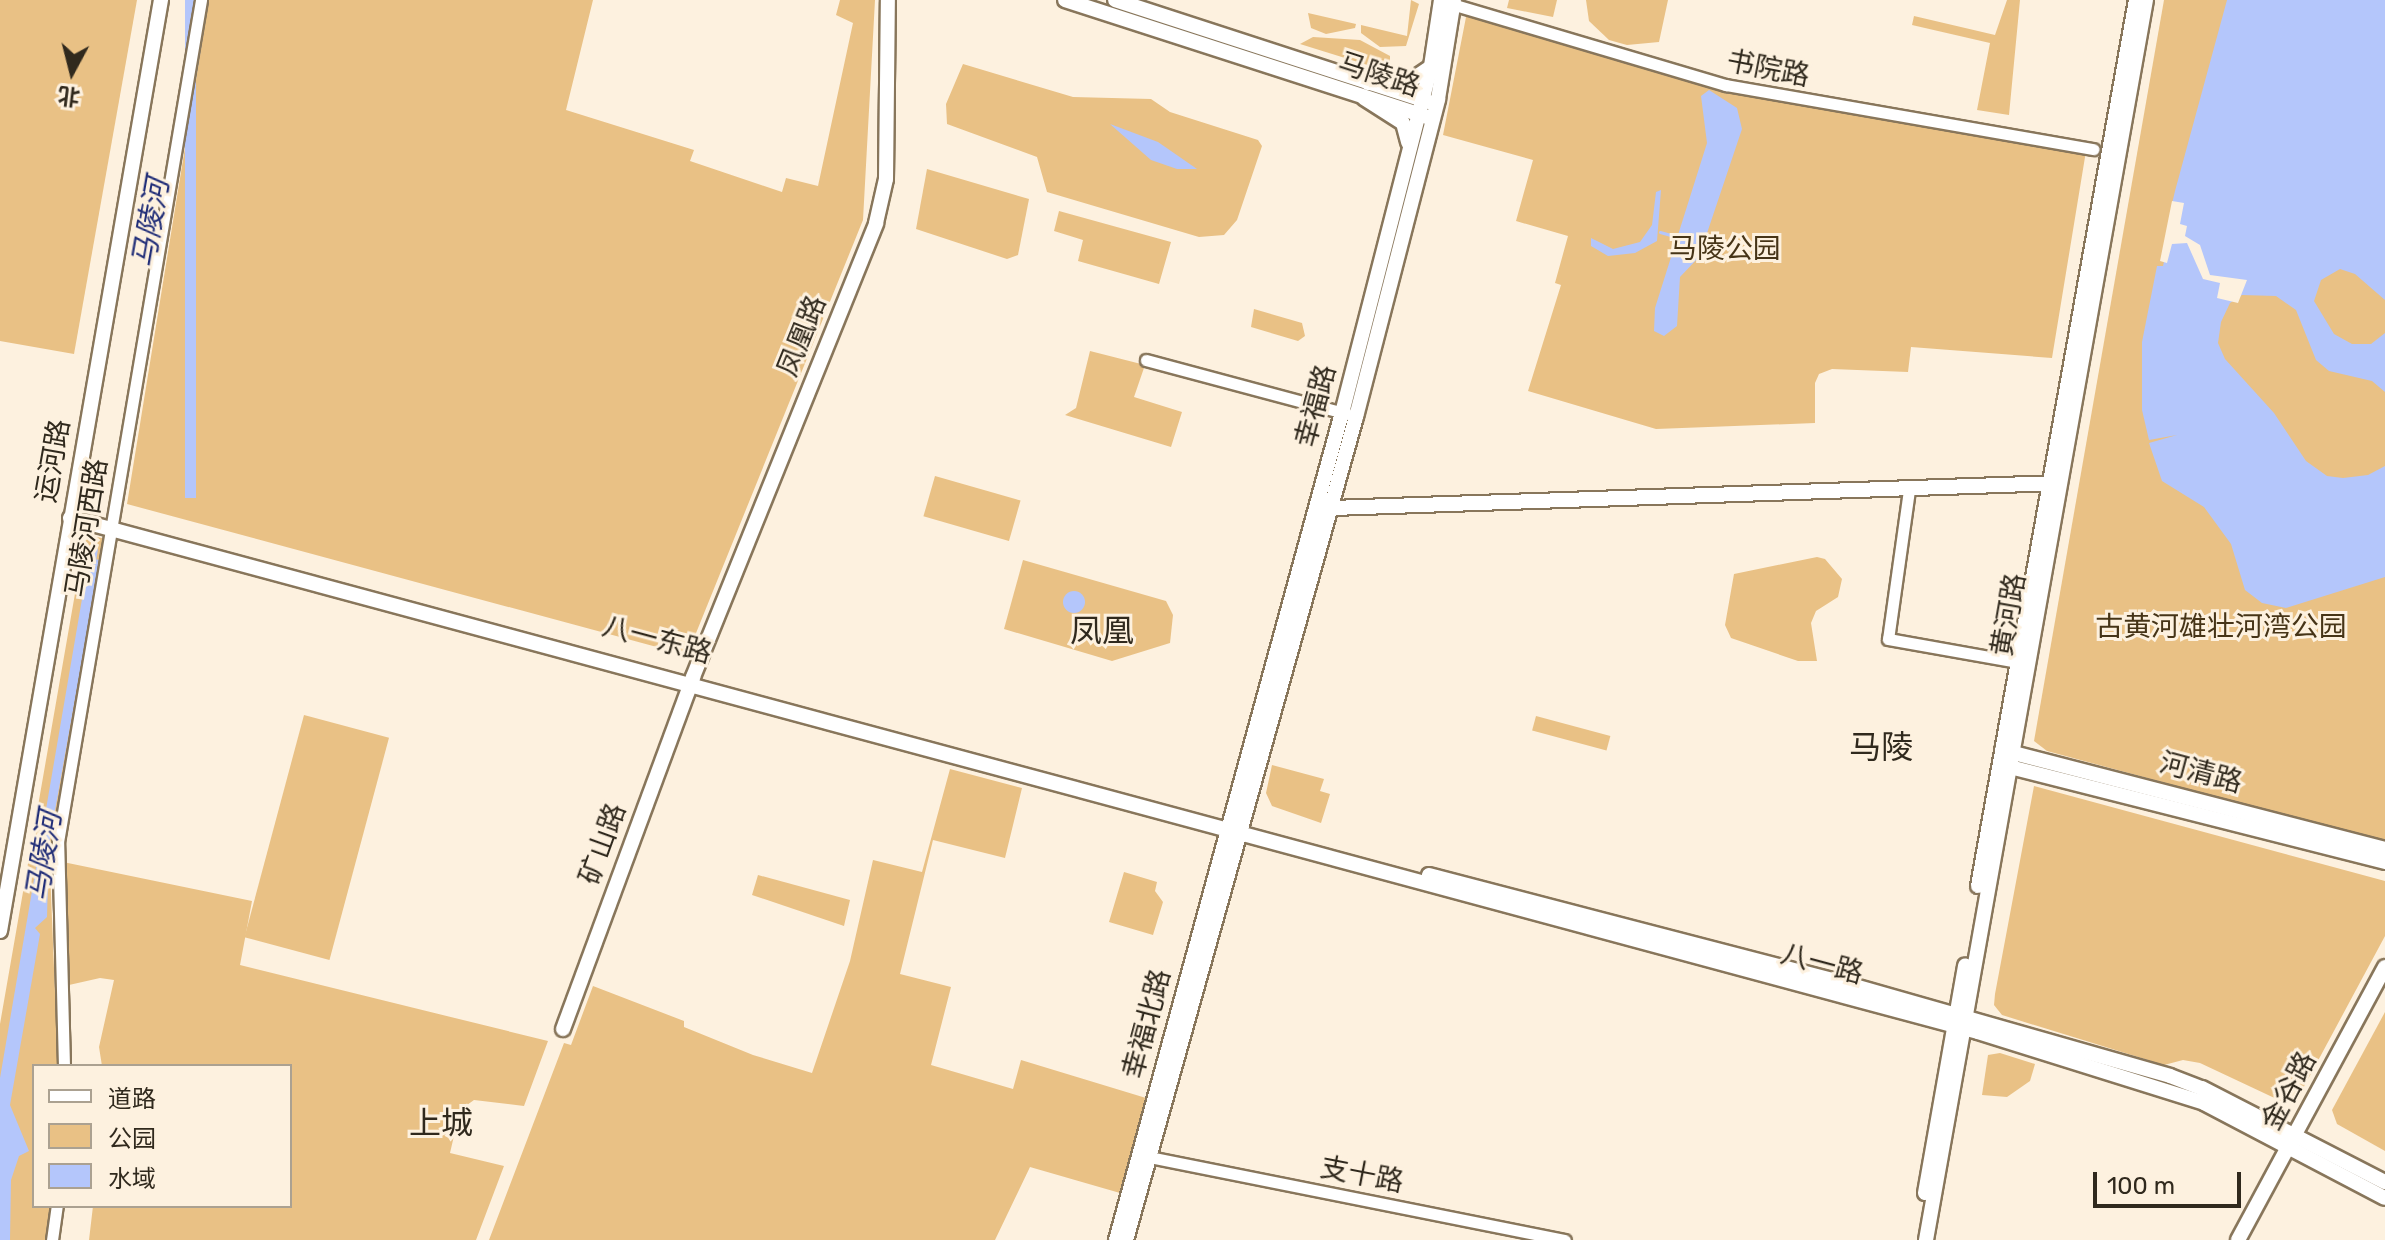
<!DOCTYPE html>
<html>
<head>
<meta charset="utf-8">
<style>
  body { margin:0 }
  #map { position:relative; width:2385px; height:1240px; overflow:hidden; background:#fdf1df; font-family:Rubik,"Noto Sans SC",sans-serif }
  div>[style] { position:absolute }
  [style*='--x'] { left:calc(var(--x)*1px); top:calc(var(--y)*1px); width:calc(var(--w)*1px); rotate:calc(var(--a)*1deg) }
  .green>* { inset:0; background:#e9c185; transform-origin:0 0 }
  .water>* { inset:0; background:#b4c6fb; transform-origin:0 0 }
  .round { border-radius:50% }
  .pier>* { inset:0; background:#fdf1df }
  .stream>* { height:3px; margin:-1.5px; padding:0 1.5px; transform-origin:1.5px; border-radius:1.5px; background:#b4c6fb }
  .roads { filter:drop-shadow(2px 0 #88765b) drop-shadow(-2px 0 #88765b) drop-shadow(0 2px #88765b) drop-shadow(0 -2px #88765b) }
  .minor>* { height:11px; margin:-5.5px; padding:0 5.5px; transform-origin:5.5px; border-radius:5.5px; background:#fff }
  .tertiary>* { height:14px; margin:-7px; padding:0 7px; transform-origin:7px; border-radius:7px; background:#fff }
  .secondary>* { height:14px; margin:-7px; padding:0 7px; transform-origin:7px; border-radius:7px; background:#fff }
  span { translate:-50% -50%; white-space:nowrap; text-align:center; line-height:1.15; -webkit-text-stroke:6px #fdf1df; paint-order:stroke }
  .street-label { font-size:28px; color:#30291d }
  .park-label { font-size:28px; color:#463417 }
  .water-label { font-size:30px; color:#212e78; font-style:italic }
  .quarter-label { font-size:32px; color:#30291d }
  .legend { position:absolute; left:32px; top:1064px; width:260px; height:144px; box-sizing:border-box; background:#fdf1df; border:2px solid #aba191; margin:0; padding:10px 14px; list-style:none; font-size:24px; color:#30291d }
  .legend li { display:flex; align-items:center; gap:16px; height:40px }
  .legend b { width:40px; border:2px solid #aba191 }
  .north { position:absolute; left:32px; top:32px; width:80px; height:80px; -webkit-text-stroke:6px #fdf1df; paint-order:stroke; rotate:187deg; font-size:22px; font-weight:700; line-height:32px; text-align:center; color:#30291d }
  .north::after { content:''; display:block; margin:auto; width:28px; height:36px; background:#30291d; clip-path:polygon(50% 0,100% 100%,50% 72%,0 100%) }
  .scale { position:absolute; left:2093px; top:1172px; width:148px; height:36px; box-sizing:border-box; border:4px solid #30291d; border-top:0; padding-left:10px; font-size:24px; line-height:28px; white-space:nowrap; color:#30291d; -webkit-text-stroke:6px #fdf1df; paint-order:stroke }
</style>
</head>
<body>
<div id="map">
  <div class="green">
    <i style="clip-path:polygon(0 0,137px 0,74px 354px,0 341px)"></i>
    <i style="clip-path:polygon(209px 0,593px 0,566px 110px,694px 150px,690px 161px,782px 192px,786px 178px,818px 186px,853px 23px,836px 15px,840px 0,875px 0,863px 220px,690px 648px,679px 653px,127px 504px)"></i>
    <i style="clip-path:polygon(1411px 0,1419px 4px,1406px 46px,1380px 47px,1361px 33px,1361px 25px,1407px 36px)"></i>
    <i style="clip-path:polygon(1509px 0,1557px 0,1553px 17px,1507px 8px)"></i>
    <i style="clip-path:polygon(1586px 0,1668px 0,1659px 42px,1627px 45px,1609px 40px,1589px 21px)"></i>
    <i style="clip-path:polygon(2007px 0,2020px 0,2009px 115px,1977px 110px,1990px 43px,1912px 25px,1914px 16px,1995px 35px)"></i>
    <i style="clip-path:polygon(2164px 0,2385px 0,2385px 842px,2047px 751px,2034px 741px)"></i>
    <i style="clip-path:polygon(1467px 12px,1754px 96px,2086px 151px,2052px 358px,1911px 347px,1908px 372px,1832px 369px,1819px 374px,1815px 383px,1815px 423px,1656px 429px,1528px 391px,1561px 285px,1555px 283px,1568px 236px,1516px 221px,1533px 160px,1443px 135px)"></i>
    <i style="clip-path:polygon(1308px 13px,1356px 24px,1355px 28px,1326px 34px,1311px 28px)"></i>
    <i style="clip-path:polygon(1313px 37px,1360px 40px,1390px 56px,1390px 72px,1300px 44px)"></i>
    <i style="clip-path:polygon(963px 64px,1073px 97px,1151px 99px,1170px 112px,1258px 140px,1262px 146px,1237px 220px,1224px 235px,1199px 237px,1047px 192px,1037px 157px,947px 124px,946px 104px)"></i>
    <i style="clip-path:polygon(927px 169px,1029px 199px,1018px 255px,1007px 259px,916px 229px)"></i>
    <i style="clip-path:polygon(1059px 211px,1171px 242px,1159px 284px,1078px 261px,1083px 240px,1054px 231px)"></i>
    <i style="clip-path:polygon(1254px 309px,1302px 323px,1305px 336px,1298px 341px,1251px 327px)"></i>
    <i style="clip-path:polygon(1090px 351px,1145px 365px,1134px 397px,1182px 412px,1171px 447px,1065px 415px,1076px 408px)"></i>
    <i style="left:935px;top:476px;width:89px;height:42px;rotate:16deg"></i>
    <i style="clip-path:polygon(91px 536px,102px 538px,104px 557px,50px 870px,58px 1066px,34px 1066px,34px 1206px,51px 1206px,47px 1240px,0 1240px,0 1024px,84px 542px)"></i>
    <i style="clip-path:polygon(1817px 557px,1825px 559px,1842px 579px,1838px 597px,1816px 611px,1811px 623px,1817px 661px,1798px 661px,1731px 638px,1725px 625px,1734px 574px)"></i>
    <i style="clip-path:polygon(1023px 560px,1166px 601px,1173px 615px,1170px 643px,1112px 661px,1004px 629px)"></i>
    <i style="left:304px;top:715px;width:88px;height:230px;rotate:15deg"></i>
    <i style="left:1536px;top:716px;width:77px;height:15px;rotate:15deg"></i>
    <i style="clip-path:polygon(1272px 765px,1324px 779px,1320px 791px,1330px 794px,1321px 823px,1272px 806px,1266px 793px)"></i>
    <i style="clip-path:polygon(950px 769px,1022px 788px,1005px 858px,933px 840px,900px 974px,951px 987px,931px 1065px,1013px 1089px,1021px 1060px,1146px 1098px,1120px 1193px,1030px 1167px,995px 1240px,489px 1240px,564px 1043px,571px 1045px,593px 986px,684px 1021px,684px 1027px,753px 1055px,812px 1073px,850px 961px,873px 860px,922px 872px)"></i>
    <i style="clip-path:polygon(2034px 786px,2385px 881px,2385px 936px,2299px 1096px,2283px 1102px,2200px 1063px,2183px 1060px,2164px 1065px,2002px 1015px,1994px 1005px,1995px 994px)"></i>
    <i style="clip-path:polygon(63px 862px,252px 901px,240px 965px,548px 1041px,524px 1106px,474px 1100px,460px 1110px,450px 1153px,504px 1166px,476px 1240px,89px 1240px,93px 1206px,290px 1206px,290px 1066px,102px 1066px,99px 1047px,114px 980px,100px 978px,69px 985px)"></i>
    <i style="clip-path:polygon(1124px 872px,1157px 882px,1155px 891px,1163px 902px,1153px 935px,1109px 922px)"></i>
    <i style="clip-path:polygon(758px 875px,850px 900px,844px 926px,752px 895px)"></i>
    <i style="clip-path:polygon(2385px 1012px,2385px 1151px,2337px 1124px,2332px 1110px)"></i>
    <i style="clip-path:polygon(2000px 1053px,2035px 1064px,2030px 1081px,2007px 1097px,1982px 1095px,1988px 1055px)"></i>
  </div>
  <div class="water">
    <i style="left:185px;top:0;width:11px;height:498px"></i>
    <i style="clip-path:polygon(2227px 0,2385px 0,2385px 300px,2355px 274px,2340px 269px,2321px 280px,2314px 301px,2334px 334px,2352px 344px,2371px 344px,2385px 333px,2385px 392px,2372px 381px,2329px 371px,2316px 360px,2296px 310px,2276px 296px,2242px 295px,2230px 303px,2221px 322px,2218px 343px,2225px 359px,2274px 413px,2306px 461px,2327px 476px,2343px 478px,2368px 475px,2385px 466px,2385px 577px,2286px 608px,2262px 603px,2245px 590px,2231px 544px,2204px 507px,2162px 481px,2149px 443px,2177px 435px,2149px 440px,2142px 410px,2142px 342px,2157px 266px,2163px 266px,2176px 209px,2171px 208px,2175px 191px)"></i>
    <i style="clip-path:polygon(1709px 90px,1737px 108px,1742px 129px,1699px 257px,1680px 277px,1677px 326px,1664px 336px,1654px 331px,1655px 308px,1707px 143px,1701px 96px)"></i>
    <i style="clip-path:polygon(1110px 124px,1158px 142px,1197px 169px,1177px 169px,1151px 160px)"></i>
    <i style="clip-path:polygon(1661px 190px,1657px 241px,1635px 253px,1608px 256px,1591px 246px,1591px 238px,1613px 249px,1640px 242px,1652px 225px,1656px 192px)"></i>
    <i style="clip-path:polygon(89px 558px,100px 560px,49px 844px,47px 917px,35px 928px,40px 934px,10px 1105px,29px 1151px,19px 1156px,11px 1180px,10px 1240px,0 1240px,0 1078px)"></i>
    <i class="round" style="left:1063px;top:591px;width:22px;height:22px"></i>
  </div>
  <div class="pier">
    <i style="clip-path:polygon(2172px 201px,2184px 203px,2180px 224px,2187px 226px,2185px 236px,2200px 245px,2210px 275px,2247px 280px,2238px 303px,2217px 298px,2220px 283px,2203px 279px,2187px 243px,2172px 244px,2167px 263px,2160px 261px)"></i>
  </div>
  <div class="stream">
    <i style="--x:1660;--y:232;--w:19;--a:16"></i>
    <i style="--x:94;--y:561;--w:12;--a:-81"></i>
  </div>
  <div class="roads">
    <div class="minor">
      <i style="--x:1445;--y:2;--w:293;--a:16.5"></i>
      <i style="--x:1726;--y:85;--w:373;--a:9.9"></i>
      <i style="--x:1146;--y:360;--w:209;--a:15"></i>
      <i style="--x:1909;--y:490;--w:150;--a:98"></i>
      <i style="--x:1888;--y:639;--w:131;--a:10.1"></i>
      <i style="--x:64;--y:1066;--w:224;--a:-91.5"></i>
      <i style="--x:58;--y:842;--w:854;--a:-80.36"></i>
      <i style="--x:1149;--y:1157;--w:424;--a:11.3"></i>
      <i style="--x:52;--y:1240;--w:34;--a:-82"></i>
    </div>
    <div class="tertiary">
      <i style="--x:1065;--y:0;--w:384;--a:17.9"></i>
      <i style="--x:1115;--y:0;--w:333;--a:18"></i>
      <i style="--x:1332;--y:508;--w:726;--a:-1.97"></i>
      <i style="--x:2002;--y:750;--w:396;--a:14.5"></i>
      <i style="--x:2010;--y:767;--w:387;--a:14.2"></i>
      <i style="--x:0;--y:931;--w:945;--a:-80.19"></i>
      <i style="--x:563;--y:1029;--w:375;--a:-69.7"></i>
      <i style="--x:693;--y:677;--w:489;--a:-68"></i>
      <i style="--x:876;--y:223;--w:45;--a:-77.2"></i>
      <i style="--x:886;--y:179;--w:179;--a:-89.4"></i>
      <i style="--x:2238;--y:1240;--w:310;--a:-61.7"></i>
    </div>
    <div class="secondary">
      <i style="--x:1368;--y:83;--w:36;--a:3"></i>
      <i style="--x:1404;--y:85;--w:32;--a:-34"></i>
      <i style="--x:1364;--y:98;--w:46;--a:32.7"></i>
      <i style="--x:1403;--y:123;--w:20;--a:75"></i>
      <i style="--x:70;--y:518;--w:1976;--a:15.08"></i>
      <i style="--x:1978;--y:1032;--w:237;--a:17.4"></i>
      <i style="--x:2204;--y:1103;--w:204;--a:27.7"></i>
      <i style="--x:1429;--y:875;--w:443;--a:14.6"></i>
      <i style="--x:1858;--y:987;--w:324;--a:15.9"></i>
      <i style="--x:2170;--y:1076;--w:34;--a:21"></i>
      <i style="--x:2202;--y:1088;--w:206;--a:27.2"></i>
      <i style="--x:1978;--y:886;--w:900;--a:-79.89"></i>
      <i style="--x:1925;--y:1193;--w:231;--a:-80"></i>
      <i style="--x:1116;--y:1240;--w:857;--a:-74.72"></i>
      <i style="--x:1342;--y:413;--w:358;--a:-75.6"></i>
      <i style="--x:1431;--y:66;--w:67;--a:-81.4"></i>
      <i style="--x:1126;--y:1240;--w:855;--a:-74.39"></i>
      <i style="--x:1356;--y:417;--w:328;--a:-75.5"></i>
      <i style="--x:1438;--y:99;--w:100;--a:-80.8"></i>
      <i style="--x:1926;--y:1240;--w:1259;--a:-79.94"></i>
    </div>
  </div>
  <div class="street-label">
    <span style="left:1768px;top:69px;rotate:11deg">书院路</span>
    <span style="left:1379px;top:75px;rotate:18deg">马陵路</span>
    <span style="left:802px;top:336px;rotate:-68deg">凤凰路</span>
    <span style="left:1316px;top:406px;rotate:-75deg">幸福路</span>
    <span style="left:53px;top:461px;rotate:-80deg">运河路</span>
    <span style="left:87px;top:528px;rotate:-81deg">马陵河西路</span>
    <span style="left:2009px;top:615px;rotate:-80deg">黄河路</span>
    <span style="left:657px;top:640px;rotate:15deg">八一东路</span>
    <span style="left:2201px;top:773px;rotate:15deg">河清路</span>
    <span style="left:603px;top:844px;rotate:-70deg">矿山路</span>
    <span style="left:1822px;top:964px;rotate:15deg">八一路</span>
    <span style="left:1147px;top:1024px;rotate:-75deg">幸福北路</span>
    <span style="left:2289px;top:1091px;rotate:-62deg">金谷路</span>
    <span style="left:1362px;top:1175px;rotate:11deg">支十路</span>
  </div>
  <div class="park-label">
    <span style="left:1725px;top:249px">马陵公园</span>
    <span style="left:2221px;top:627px">古黄河雄壮河湾公园</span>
  </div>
  <div class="water-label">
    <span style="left:151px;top:223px;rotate:-80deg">马陵河</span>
    <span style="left:44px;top:856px;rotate:-81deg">马陵河</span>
  </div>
  <div class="quarter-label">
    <span style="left:1102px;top:631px">凤凰</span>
    <span style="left:1881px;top:747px">马陵</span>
    <span style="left:441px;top:1123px">上城</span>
  </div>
  <ul class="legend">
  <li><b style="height:10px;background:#fff"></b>道路</li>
  <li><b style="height:22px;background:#e9c185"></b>公园</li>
  <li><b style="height:22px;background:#b4c6fb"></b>水域</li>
  </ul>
  <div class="north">北</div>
  <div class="scale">100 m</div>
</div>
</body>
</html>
